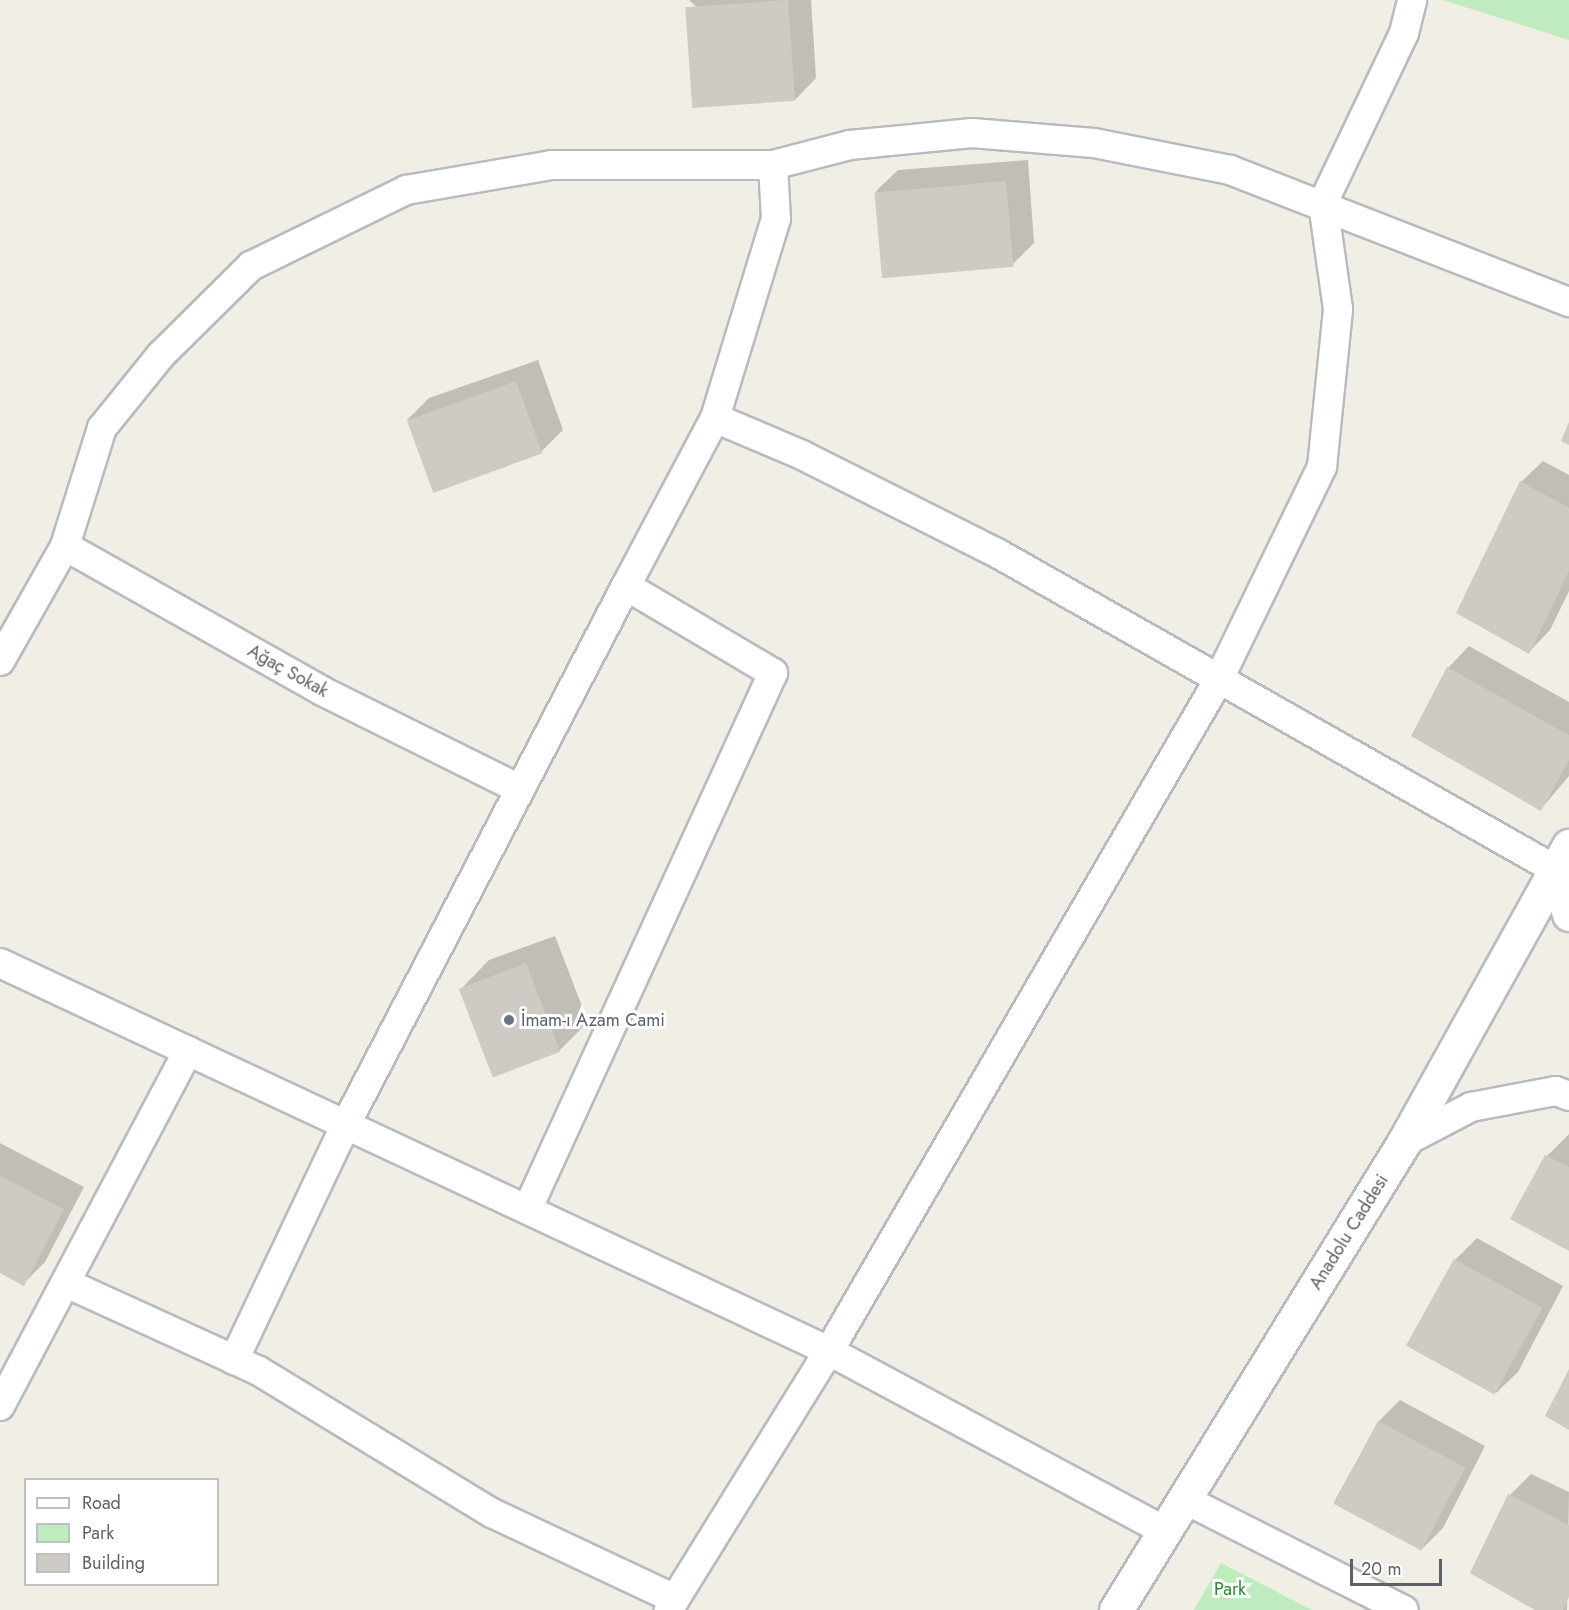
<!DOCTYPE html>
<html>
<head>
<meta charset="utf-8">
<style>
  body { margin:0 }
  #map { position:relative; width:1569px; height:1610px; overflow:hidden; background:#f1eee5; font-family:Jost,sans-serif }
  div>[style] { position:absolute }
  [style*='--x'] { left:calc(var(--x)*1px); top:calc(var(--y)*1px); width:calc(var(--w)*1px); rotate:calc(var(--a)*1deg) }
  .green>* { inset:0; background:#c0ebbf }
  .shadow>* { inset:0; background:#0003 }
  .building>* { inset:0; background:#cecac4; transform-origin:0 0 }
  .roads { filter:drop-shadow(2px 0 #b7bbc0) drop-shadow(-2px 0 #b7bbc0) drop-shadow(0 2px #b7bbc0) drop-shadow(0 -2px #b7bbc0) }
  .street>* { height:28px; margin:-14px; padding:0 14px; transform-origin:14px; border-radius:14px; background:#fff }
  .secondary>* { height:33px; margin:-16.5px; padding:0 16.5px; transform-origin:16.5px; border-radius:16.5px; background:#fff }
  .dots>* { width:16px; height:16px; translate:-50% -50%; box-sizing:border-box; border:3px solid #fff; border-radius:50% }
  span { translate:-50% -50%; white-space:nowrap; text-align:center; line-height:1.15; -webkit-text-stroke:6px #fff; paint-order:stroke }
  .street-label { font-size:18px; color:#5c6167 }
  .worship-label { font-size:18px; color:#5b616d }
  .left { translate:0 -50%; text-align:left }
  .park-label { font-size:18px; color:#2c872e }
  .legend { position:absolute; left:24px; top:1478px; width:195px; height:108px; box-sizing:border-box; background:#fff; border:2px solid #bec0c2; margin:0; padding:8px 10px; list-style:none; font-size:18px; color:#5c6167 }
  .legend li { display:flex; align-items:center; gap:12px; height:30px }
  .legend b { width:30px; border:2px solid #bec0c2 }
  .scale { position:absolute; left:1350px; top:1559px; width:92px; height:27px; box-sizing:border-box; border:3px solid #5c6167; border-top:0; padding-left:8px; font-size:18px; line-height:21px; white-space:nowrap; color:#5c6167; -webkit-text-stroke:4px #fff; paint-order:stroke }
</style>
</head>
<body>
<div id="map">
  <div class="green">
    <i style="clip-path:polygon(1443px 0,1569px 0,1569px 40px)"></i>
    <i style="clip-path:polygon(1221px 1563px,1312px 1610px,1194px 1610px)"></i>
  </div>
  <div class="shadow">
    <i style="clip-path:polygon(689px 0,811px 0,816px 78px,795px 100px)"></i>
    <i style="clip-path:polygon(1028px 160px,1034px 243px,1012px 265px,876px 191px,898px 170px)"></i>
    <i style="clip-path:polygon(538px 360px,563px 430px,541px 452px,407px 420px,429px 398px)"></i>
    <i style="clip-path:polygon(1543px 461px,1569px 475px,1569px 591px,1550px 630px,1529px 652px,1521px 482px)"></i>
    <i style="clip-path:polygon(1469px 646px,1569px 702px,1569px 776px,1541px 809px,1448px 668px)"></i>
    <i style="clip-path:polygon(555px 936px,588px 1022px,559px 1051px,461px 989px,489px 960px)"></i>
    <i style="clip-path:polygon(1569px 1134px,1569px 1250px,1512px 1218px,1547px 1156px)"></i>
    <i style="clip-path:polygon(0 1143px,84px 1187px,45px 1262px,23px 1284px,0 1272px)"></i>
    <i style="clip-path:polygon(1477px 1238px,1563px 1286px,1518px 1372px,1496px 1393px,1455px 1260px)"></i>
    <i style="clip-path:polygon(1400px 1400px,1485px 1446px,1443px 1528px,1421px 1550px,1334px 1502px,1379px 1421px)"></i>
    <i style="clip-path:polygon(1531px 1474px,1569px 1492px,1567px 1610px,1538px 1610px,1510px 1495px)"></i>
  </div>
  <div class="building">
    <i style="left:788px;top:0;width:101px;height:103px;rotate:86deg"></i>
    <i style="left:1006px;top:181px;width:86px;height:132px;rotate:85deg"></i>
    <i style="left:516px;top:381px;width:77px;height:116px;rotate:70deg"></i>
    <i style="clip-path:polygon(1569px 422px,1569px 445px,1561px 441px)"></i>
    <i style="clip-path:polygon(1520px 481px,1569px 508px,1569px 571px,1529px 654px,1456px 613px)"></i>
    <i style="clip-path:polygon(1447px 667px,1569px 735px,1569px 760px,1541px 811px,1411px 736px)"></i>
    <i style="left:526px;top:963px;width:95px;height:72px;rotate:69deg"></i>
    <i style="clip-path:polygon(1545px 1155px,1569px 1167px,1569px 1251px,1510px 1219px)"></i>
    <i style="clip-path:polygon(0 1176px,64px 1209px,24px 1286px,0 1273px)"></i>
    <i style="left:1454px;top:1259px;width:101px;height:99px;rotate:29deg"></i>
    <i style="clip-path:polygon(1569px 1369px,1569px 1430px,1545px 1416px)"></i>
    <i style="left:1378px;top:1421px;width:99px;height:94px;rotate:28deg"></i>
    <i style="clip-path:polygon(1508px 1494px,1569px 1525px,1569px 1597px,1563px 1610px,1535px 1610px,1470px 1573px)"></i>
  </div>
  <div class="roads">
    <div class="street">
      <i style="--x:715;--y:418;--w:95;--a:23"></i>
      <i style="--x:802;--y:455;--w:218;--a:26.7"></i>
      <i style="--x:997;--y:553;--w:643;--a:29.56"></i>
      <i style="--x:65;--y:546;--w:295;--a:29.4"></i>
      <i style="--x:322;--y:691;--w:218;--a:26.4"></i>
      <i style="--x:626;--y:586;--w:190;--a:-62.1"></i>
      <i style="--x:715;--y:418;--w:208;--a:-73"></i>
      <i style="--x:776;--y:219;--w:54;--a:-93.2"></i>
      <i style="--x:0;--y:661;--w:132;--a:-60.5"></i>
      <i style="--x:65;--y:546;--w:124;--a:-72.6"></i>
      <i style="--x:102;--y:428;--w:94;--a:-51.1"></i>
      <i style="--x:161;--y:355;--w:127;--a:-44.7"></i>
      <i style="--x:251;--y:266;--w:173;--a:-26.1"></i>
      <i style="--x:406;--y:190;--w:148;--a:-9.7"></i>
      <i style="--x:552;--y:165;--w:221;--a:0"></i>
      <i style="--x:773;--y:165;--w:80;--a:-14.6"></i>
      <i style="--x:850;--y:145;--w:123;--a:-5.6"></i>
      <i style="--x:972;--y:133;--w:122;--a:4.7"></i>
      <i style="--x:1094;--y:143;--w:139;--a:11.2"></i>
      <i style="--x:1230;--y:170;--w:364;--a:21.3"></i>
      <i style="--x:0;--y:963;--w:915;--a:25.08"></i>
      <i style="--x:829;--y:1351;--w:380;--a:28.2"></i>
      <i style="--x:1404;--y:1142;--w:76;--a:-27.6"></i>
      <i style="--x:1471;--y:1107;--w:86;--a:-10.7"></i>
      <i style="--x:1556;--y:1091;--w:14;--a:21"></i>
      <i style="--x:66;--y:1283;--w:212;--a:24.5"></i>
      <i style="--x:259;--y:1371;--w:273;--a:31.4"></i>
      <i style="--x:492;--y:1513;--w:202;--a:25.2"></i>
      <i style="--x:675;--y:1599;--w:13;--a:119"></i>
      <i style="--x:234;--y:1360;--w:261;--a:-64.6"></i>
      <i style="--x:346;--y:1124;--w:607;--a:-62.51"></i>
      <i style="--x:626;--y:586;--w:171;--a:30.6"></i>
      <i style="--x:773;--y:673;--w:588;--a:114.61"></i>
      <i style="--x:0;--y:1406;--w:402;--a:-62.1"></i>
      <i style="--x:1184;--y:1499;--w:246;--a:26.8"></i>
      <i style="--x:675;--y:1599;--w:292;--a:-58.2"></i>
      <i style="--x:829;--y:1351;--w:775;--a:-59.86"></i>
      <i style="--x:1218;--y:681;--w:238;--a:-64.1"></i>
      <i style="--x:1322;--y:467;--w:159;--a:-84.2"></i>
      <i style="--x:1338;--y:309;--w:107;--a:-98.1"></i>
      <i style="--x:1323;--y:203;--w:188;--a:-64.5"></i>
      <i style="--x:1404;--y:33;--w:34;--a:-76"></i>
    </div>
    <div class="secondary">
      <i style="--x:1556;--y:870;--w:46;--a:73.5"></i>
      <i style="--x:1116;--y:1610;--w:550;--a:-58.39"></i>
      <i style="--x:1404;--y:1142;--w:339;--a:-60.9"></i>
    </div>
  </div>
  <div class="dots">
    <i style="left:509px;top:1020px;background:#6b7280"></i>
  </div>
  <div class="street-label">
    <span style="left:288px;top:671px;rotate:29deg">Ağaç Sokak</span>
    <span style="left:1349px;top:1232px;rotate:-58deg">Anadolu Caddesi</span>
  </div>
  <div class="worship-label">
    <span class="left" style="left:521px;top:1020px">İmam-ı Azam Cami</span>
  </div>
  <div class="park-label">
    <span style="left:1230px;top:1589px">Park</span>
  </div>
  <ul class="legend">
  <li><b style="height:8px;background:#fff"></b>Road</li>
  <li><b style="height:16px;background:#c0ebbf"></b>Park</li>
  <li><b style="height:16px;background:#cecac4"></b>Building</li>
  </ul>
  <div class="scale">20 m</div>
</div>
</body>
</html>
